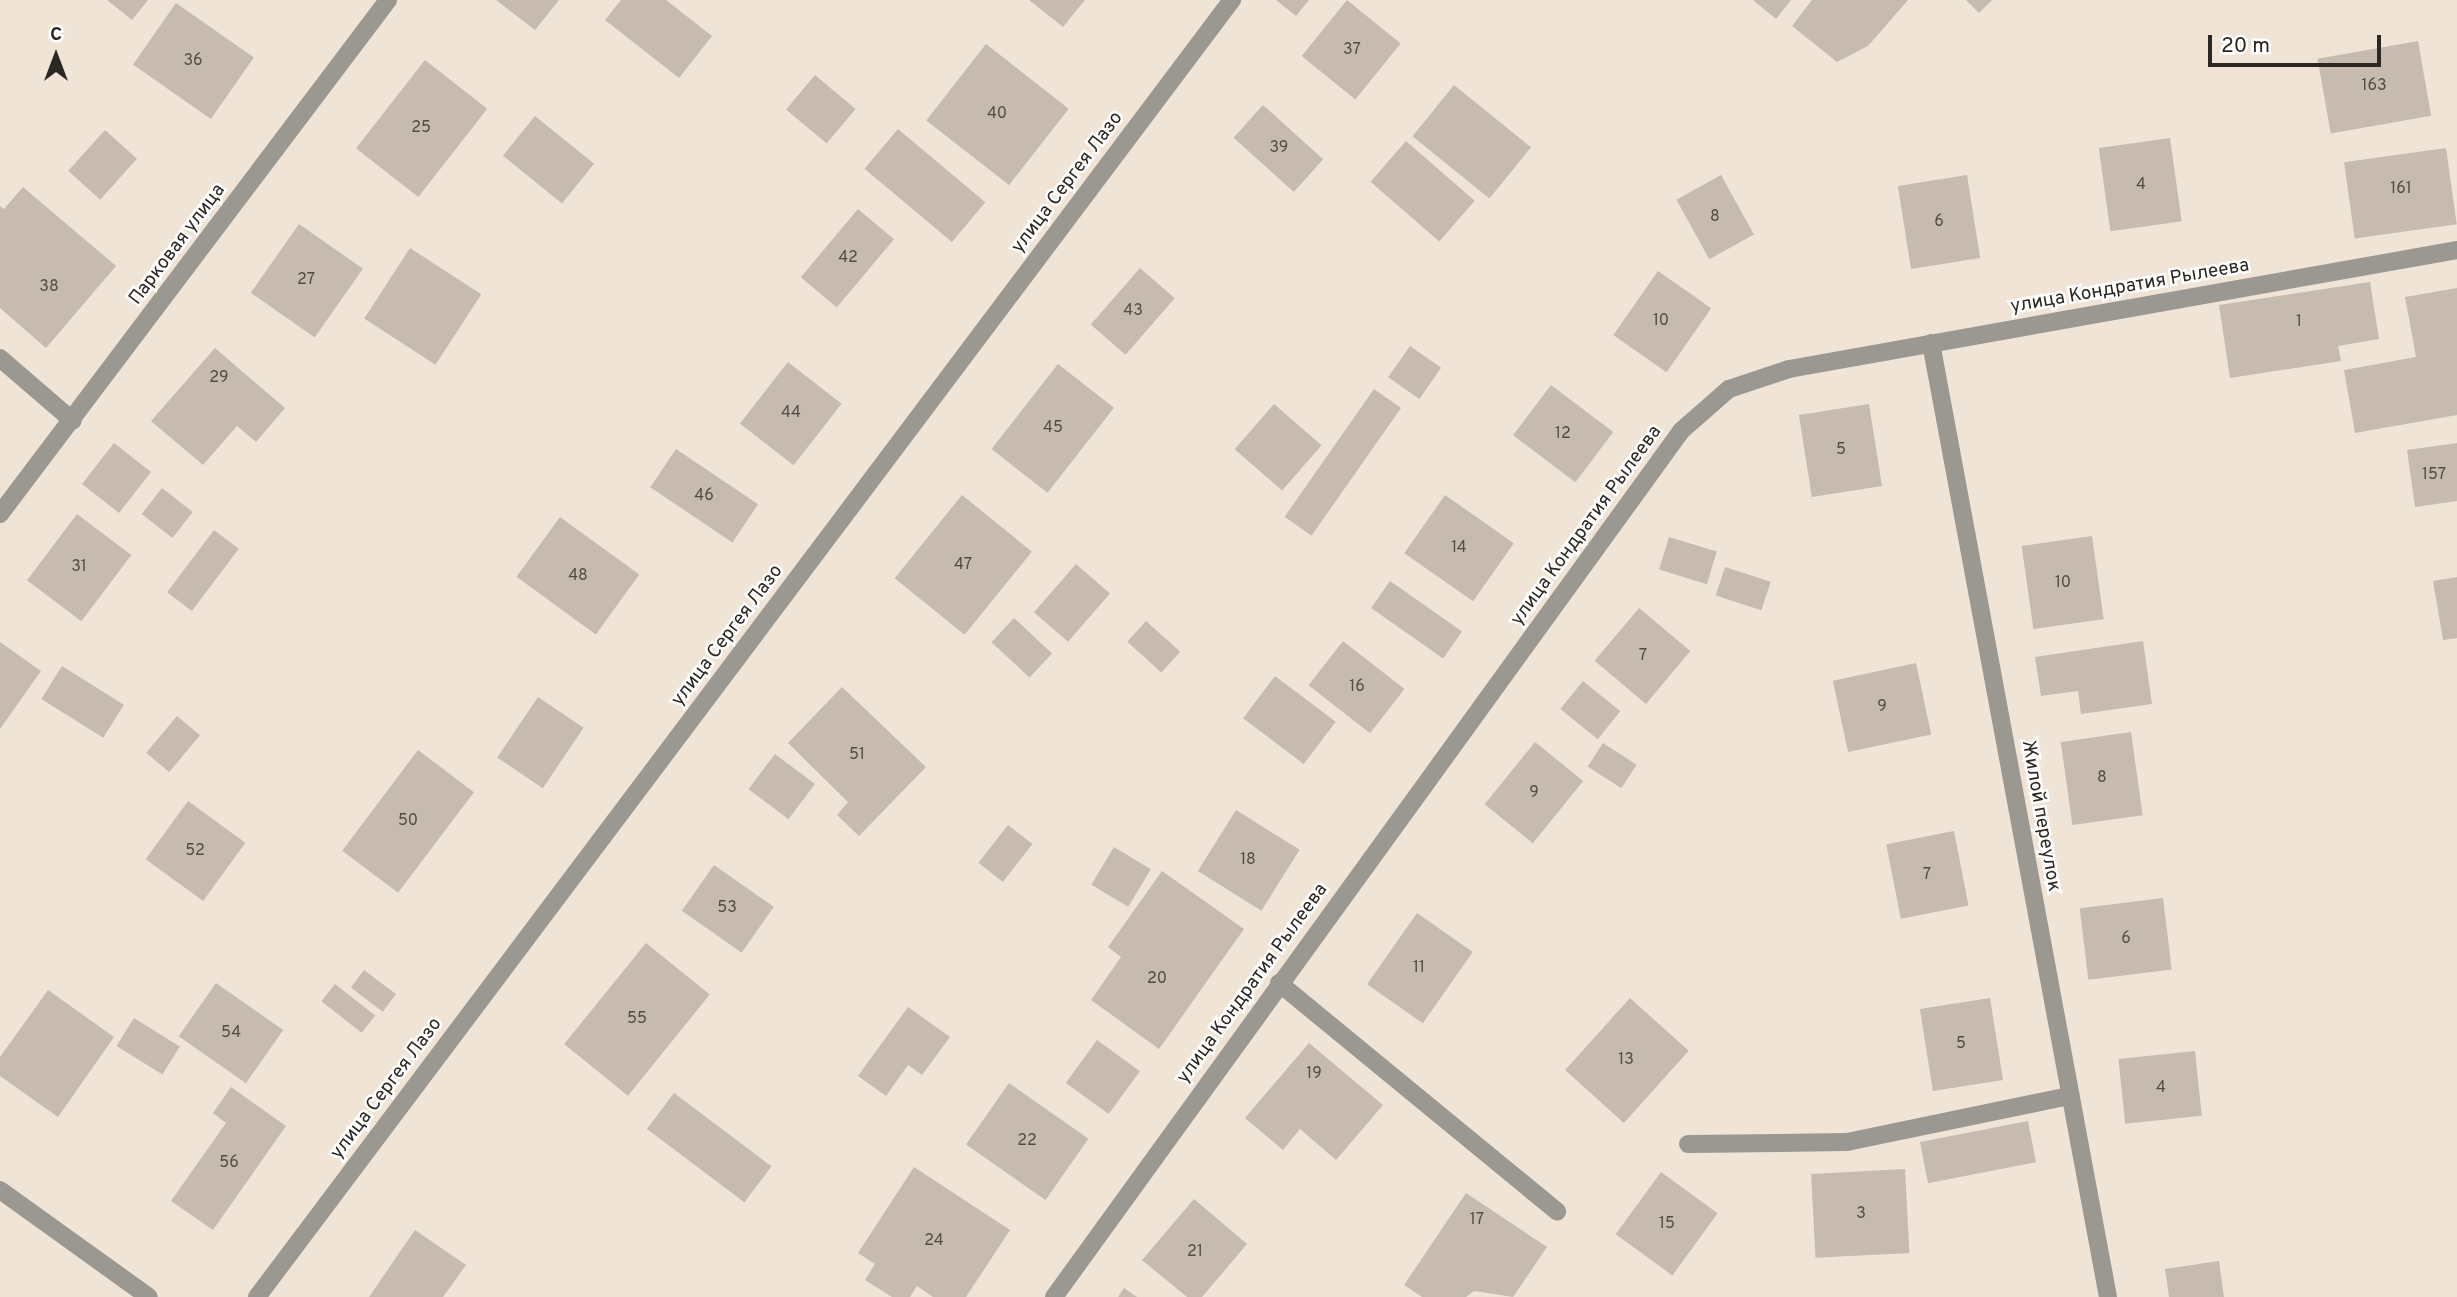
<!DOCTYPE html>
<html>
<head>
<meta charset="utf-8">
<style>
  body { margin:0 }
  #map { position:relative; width:2457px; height:1297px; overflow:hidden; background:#efe4d6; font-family:Overpass,sans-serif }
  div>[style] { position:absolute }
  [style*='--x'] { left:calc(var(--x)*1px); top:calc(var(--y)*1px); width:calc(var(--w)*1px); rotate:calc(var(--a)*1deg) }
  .building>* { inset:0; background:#c6bbae; transform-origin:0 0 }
  .lane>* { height:18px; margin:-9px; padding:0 9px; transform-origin:9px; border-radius:9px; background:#9b9791 }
  .street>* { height:18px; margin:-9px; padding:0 9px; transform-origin:9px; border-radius:9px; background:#9b9791 }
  span { translate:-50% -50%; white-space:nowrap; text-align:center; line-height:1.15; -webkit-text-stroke:5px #fff; paint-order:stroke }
  .number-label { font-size:16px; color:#524c45 }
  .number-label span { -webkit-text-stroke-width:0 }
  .street-label { font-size:19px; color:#2b2722 }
  .north { position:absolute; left:21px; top:21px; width:70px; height:70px; -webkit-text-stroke:5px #fff; paint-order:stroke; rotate:0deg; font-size:19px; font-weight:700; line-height:28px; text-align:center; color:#2b2722 }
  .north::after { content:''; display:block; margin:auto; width:24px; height:32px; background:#2b2722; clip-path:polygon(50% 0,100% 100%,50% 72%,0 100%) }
  .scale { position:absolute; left:2208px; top:35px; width:173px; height:32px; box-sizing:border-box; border:4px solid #2b2722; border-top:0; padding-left:9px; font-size:21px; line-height:24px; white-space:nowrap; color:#2b2722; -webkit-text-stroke:5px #fff; paint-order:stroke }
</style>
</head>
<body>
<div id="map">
  <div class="building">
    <i style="clip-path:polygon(107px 0,148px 0,132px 20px)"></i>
    <i style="clip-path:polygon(496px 0,559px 0,535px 30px)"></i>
    <i style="clip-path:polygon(621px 0,666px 0,712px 36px,679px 78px,605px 20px)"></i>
    <i style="clip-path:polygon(1029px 0,1085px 0,1063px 27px)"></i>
    <i style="clip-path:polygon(1276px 0,1309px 0,1296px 16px)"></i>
    <i style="left:1347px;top:0;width:69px;height:72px;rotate:39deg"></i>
    <i style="clip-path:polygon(1753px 0,1791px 0,1776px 19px)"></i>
    <i style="clip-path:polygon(1812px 0,1908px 0,1868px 46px,1837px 62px,1792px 26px)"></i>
    <i style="clip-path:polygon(1966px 0,1992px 0,1979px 13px)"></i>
    <i style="left:176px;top:3px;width:95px;height:75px;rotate:35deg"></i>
    <i style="left:2418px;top:41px;width:76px;height:102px;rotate:80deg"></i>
    <i style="left:986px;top:44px;width:105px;height:97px;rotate:38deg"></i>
    <i style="left:425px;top:60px;width:79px;height:112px;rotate:38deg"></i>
    <i style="left:815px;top:75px;width:53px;height:45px;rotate:40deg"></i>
    <i style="left:1454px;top:85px;width:99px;height:66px;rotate:39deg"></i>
    <i style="left:1263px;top:105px;width:81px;height:44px;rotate:42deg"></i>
    <i style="left:535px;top:116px;width:76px;height:51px;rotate:39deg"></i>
    <i style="left:898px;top:129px;width:114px;height:52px;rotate:40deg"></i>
    <i style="left:105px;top:130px;width:43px;height:55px;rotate:42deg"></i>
    <i style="left:2170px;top:138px;width:84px;height:72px;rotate:82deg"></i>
    <i style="left:1406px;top:141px;width:91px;height:54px;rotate:41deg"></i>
    <i style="left:2446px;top:148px;width:77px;height:103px;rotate:82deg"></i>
    <i style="left:1721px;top:175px;width:68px;height:51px;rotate:61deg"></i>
    <i style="left:1967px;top:175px;width:84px;height:70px;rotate:81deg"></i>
    <i style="clip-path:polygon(23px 187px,116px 266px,46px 348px,0 308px,0 206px,4px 209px)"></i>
    <i style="left:858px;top:209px;width:47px;height:89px;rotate:40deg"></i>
    <i style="left:299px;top:224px;width:78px;height:84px;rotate:35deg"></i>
    <i style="left:410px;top:248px;width:85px;height:84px;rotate:33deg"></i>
    <i style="left:1140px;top:268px;width:46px;height:75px;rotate:41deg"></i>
    <i style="left:1658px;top:271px;width:65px;height:78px;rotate:35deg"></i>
    <i style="clip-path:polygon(2370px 282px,2379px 339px,2338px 346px,2341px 361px,2230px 378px,2219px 305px)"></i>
    <i style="clip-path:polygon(2457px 288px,2457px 415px,2355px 433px,2344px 370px,2416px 357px,2405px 297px)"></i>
    <i style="left:1410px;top:346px;width:38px;height:38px;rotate:35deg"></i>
    <i style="clip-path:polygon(215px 348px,285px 408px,256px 442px,237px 426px,203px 465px,151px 421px)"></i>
    <i style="left:788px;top:362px;width:68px;height:78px;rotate:38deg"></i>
    <i style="left:1058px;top:364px;width:71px;height:108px;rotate:38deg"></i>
    <i style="left:1551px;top:385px;width:78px;height:63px;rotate:37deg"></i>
    <i style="left:1374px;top:389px;width:33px;height:156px;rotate:35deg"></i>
    <i style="left:1274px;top:404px;width:63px;height:60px;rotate:41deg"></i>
    <i style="left:1869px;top:404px;width:83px;height:71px;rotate:81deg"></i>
    <i style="left:114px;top:443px;width:47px;height:52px;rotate:38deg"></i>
    <i style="clip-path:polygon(2457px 443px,2457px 501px,2415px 507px,2407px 450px)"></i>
    <i style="left:676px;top:449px;width:99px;height:46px;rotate:34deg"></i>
    <i style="left:162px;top:488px;width:39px;height:33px;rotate:38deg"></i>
    <i style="left:962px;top:495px;width:90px;height:107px;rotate:39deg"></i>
    <i style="left:1445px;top:495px;width:84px;height:71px;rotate:35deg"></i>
    <i style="left:77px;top:514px;width:68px;height:83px;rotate:37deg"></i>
    <i style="left:560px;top:517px;width:98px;height:74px;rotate:36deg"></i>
    <i style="left:214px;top:530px;width:31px;height:78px;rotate:37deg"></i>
    <i style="left:2092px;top:536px;width:84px;height:71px;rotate:82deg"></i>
    <i style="left:1669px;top:537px;width:50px;height:34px;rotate:17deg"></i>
    <i style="left:1076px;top:564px;width:45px;height:64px;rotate:41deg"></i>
    <i style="left:1725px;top:567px;width:48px;height:30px;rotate:18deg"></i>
    <i style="clip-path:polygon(2457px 577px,2457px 638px,2443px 640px,2433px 581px)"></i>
    <i style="left:1390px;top:581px;width:88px;height:33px;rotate:35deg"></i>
    <i style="left:1639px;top:608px;width:67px;height:69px;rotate:40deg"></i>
    <i style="left:1014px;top:618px;width:52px;height:33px;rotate:43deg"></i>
    <i style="left:1146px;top:621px;width:46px;height:28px;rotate:42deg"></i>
    <i style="left:1343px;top:641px;width:78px;height:56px;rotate:38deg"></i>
    <i style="clip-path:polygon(2143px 641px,2152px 704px,2081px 714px,2078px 691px,2041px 696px,2035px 657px)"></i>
    <i style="clip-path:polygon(0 642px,41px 671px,0 729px)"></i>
    <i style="left:1916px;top:663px;width:73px;height:85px;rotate:78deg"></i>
    <i style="left:62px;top:666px;width:73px;height:39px;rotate:32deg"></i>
    <i style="left:1275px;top:676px;width:76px;height:53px;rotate:37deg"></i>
    <i style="left:1583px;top:681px;width:48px;height:36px;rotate:39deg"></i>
    <i style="clip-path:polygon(842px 687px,926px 767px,859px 836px,837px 815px,848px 802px,788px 743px)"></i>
    <i style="left:538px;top:697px;width:55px;height:73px;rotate:34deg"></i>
    <i style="left:177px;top:716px;width:30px;height:48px;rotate:40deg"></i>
    <i style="left:2131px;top:732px;width:84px;height:71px;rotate:82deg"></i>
    <i style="left:1535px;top:742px;width:62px;height:80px;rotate:39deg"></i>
    <i style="left:1603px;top:743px;width:40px;height:28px;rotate:33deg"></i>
    <i style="left:418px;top:750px;width:70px;height:126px;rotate:37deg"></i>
    <i style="left:775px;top:754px;width:50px;height:44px;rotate:37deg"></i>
    <i style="left:188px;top:801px;width:71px;height:72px;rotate:36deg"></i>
    <i style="left:1236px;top:810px;width:75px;height:72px;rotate:32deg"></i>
    <i style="left:1008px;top:825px;width:31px;height:48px;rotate:38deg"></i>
    <i style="left:1954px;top:831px;width:76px;height:69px;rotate:79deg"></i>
    <i style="left:1114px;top:847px;width:43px;height:44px;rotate:31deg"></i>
    <i style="left:714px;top:865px;width:73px;height:56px;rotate:35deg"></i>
    <i style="clip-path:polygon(1162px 871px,1244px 929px,1159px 1049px,1091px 1000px,1121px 957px,1108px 947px)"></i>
    <i style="left:2163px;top:898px;width:72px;height:84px;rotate:83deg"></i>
    <i style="left:1417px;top:913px;width:68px;height:87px;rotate:35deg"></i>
    <i style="left:646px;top:943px;width:82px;height:130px;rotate:39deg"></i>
    <i style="left:364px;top:970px;width:40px;height:22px;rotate:37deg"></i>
    <i style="left:216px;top:983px;width:82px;height:65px;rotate:35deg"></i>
    <i style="left:335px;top:984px;width:51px;height:22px;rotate:38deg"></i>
    <i style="clip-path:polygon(48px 990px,114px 1037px,58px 1117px,0 1076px,0 1057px)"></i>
    <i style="left:1630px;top:998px;width:79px;height:97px;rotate:42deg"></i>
    <i style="left:1990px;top:998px;width:83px;height:71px;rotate:81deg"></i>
    <i style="clip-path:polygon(908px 1007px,950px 1037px,922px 1075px,908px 1065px,886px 1096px,858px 1076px)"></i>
    <i style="left:134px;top:1018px;width:54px;height:33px;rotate:32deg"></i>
    <i style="left:1097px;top:1040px;width:53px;height:53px;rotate:36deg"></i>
    <i style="clip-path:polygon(1309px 1043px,1383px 1105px,1336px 1160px,1300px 1129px,1283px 1150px,1245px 1118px)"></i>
    <i style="left:2195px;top:1051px;width:65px;height:77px;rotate:84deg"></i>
    <i style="left:1009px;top:1083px;width:97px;height:75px;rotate:35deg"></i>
    <i style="clip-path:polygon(231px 1087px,286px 1126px,213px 1230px,171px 1201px,226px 1123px,213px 1113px)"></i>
    <i style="left:674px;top:1093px;width:122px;height:45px;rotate:37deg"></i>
    <i style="left:2028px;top:1121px;width:42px;height:110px;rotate:79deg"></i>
    <i style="clip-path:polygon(914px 1167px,1010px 1230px,966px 1297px,933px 1297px,917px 1286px,910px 1297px,892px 1297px,865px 1280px,875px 1264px,858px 1253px)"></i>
    <i style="left:1905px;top:1169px;width:84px;height:94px;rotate:87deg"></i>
    <i style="left:1661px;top:1172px;width:70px;height:77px;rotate:36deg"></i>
    <i style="clip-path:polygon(1466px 1193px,1547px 1247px,1513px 1297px,1474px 1291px,1466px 1297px,1422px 1297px,1404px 1285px)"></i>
    <i style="clip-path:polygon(1194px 1199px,1247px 1244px,1202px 1297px,1187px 1297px,1142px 1260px)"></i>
    <i style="clip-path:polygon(415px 1230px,466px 1265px,443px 1297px,369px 1297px)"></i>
    <i style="clip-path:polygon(2219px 1261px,2224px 1297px,2169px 1297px,2165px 1269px)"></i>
    <i style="clip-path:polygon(1124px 1288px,1137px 1297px,1118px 1297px)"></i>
  </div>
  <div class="lane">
    <i style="--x:1931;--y:343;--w:970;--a:79.49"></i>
    <i style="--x:0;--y:358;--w:96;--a:40.8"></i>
    <i style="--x:0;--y:514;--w:644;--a:-52.95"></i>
    <i style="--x:1279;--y:983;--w:360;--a:39.4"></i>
    <i style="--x:1688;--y:1144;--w:159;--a:-0.7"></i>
    <i style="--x:1847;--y:1142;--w:228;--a:-11.7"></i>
    <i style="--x:257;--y:1297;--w:1623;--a:-53.07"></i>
    <i style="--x:1054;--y:1297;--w:1069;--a:-54.09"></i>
    <i style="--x:1681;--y:431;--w:64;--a:-41.2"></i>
    <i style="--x:1729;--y:389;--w:63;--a:-18.4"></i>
    <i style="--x:1789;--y:369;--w:679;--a:-10.1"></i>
  </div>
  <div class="street">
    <i style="--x:0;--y:1190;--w:183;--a:35.7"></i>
  </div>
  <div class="number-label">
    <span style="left:1352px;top:50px">37</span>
    <span style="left:193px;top:61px">36</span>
    <span style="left:2374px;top:86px">163</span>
    <span style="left:997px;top:114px">40</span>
    <span style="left:421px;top:128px">25</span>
    <span style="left:1279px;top:148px">39</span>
    <span style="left:2141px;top:185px">4</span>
    <span style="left:2401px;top:189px">161</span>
    <span style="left:1715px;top:217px">8</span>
    <span style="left:1939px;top:222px">6</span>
    <span style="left:848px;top:258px">42</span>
    <span style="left:306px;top:280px">27</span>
    <span style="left:49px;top:287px">38</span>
    <span style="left:1133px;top:311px">43</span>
    <span style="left:1661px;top:321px">10</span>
    <span style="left:2299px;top:322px">1</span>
    <span style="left:219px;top:378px">29</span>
    <span style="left:791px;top:413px">44</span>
    <span style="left:1053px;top:428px">45</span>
    <span style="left:1563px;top:434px">12</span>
    <span style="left:1841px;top:450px">5</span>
    <span style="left:2434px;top:475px">157</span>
    <span style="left:704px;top:496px">46</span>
    <span style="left:1459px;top:548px">14</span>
    <span style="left:963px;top:565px">47</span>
    <span style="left:79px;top:567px">31</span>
    <span style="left:578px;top:576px">48</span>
    <span style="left:2063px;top:583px">10</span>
    <span style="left:1643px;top:656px">7</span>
    <span style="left:1357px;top:687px">16</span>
    <span style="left:1882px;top:707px">9</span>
    <span style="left:857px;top:755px">51</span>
    <span style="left:2102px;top:778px">8</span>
    <span style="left:1534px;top:793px">9</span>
    <span style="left:408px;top:821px">50</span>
    <span style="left:195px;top:851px">52</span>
    <span style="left:1248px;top:860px">18</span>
    <span style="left:1927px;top:875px">7</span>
    <span style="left:727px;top:908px">53</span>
    <span style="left:2126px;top:939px">6</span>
    <span style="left:1419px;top:968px">11</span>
    <span style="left:1157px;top:979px">20</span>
    <span style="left:637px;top:1019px">55</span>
    <span style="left:231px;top:1033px">54</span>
    <span style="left:1961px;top:1044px">5</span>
    <span style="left:1626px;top:1060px">13</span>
    <span style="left:1314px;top:1074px">19</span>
    <span style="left:2161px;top:1088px">4</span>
    <span style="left:1027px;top:1141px">22</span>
    <span style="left:229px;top:1163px">56</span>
    <span style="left:1861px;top:1214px">3</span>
    <span style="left:1477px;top:1220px">17</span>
    <span style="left:1667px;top:1224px">15</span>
    <span style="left:934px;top:1241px">24</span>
    <span style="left:1195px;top:1252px">21</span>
  </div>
  <div class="street-label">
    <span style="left:1068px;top:183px;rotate:-53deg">улица Сергея Лазо</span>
    <span style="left:178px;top:245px;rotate:-53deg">Парковая улица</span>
    <span style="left:2130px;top:287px;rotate:-10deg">улица Кондратия Рылеева</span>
    <span style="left:1587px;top:526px;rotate:-54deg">улица Кондратия Рылеева</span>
    <span style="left:728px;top:636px;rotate:-53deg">улица Сергея Лазо</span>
    <span style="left:2040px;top:816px;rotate:80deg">Жилой переулок</span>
    <span style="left:1253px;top:984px;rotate:-54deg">улица Кондратия Рылеева</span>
    <span style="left:387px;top:1089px;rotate:-53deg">улица Сергея Лазо</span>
  </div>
  <div class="north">С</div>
  <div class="scale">20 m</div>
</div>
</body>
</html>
